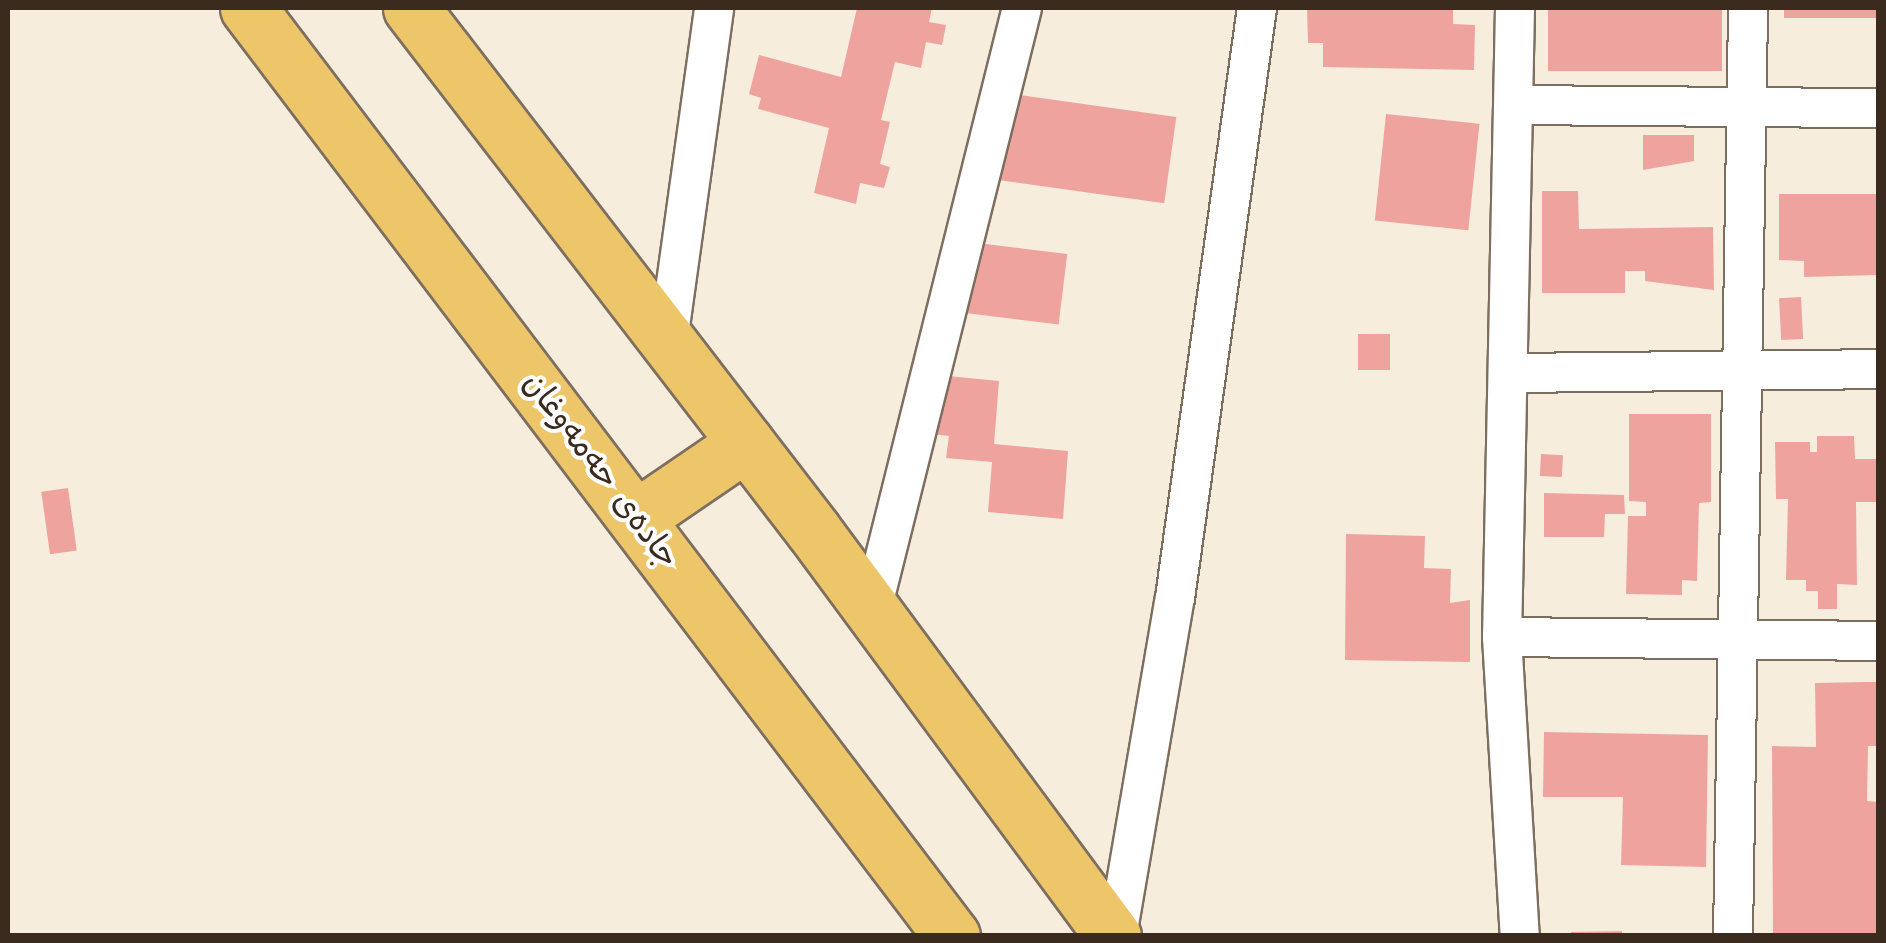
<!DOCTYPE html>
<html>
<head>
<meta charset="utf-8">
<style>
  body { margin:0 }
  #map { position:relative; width:1886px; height:943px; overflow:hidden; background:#f7eddc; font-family:"Architects Daughter","Playpen Sans Arabic",sans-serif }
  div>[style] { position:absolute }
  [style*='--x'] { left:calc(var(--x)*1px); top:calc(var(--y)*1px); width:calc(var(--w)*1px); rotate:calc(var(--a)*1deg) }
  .building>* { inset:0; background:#efa39f; transform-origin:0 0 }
  .roads { filter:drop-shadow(2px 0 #7d6e60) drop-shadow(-2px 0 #7d6e60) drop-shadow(0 2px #7d6e60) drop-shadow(0 -2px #7d6e60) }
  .street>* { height:38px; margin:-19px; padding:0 19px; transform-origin:19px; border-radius:19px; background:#fff }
  .primary>* { height:55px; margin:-27.5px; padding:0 27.5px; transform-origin:27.5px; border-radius:27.5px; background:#ecc669 }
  span { translate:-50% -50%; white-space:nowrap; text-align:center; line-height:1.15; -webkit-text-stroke:8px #fff; paint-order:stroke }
  .street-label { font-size:32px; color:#3b2a1e }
  .frame { position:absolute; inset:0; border:10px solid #3b2a1e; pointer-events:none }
</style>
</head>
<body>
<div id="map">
  <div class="building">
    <i style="clip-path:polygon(857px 8px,932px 8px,929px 22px,946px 25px,942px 45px,926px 42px,921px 68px,895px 62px,881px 120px,890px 122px,880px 164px,890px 167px,884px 188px,860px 183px,856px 204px,814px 193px,829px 128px,758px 109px,761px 98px,749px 94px,759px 55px,841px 77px)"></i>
    <i style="clip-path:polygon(1307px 8px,1453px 8px,1453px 24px,1475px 25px,1474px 70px,1323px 67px,1323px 43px,1308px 43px)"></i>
    <i style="left:1548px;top:8px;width:174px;height:63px"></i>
    <i style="left:1784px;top:8px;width:94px;height:10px"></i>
    <i style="left:1005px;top:93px;width:173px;height:87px;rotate:8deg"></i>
    <i style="left:1386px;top:114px;width:94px;height:107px;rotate:6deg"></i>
    <i style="clip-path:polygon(1643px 135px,1694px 135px,1694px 161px,1643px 170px)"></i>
    <i style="clip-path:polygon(1542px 191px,1578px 191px,1579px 229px,1713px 227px,1714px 290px,1645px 281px,1645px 271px,1625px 271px,1625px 293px,1542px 293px)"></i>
    <i style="clip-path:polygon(1779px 194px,1878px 194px,1878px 275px,1804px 277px,1804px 261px,1779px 260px)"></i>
    <i style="left:970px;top:242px;width:98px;height:71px;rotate:7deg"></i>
    <i style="left:1801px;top:297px;width:42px;height:22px;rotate:87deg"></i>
    <i style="left:1358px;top:334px;width:32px;height:36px"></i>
    <i style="clip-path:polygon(938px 375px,999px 381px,994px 444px,1068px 451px,1063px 519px,988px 512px,992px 462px,946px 458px,949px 436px,933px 434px)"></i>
    <i style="clip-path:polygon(1629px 414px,1711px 414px,1711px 502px,1699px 503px,1697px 581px,1682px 580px,1682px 595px,1626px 594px,1628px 516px,1646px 516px,1646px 502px,1629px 501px)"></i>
    <i style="clip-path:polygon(1817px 436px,1854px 436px,1855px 459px,1878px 459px,1878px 502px,1856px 502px,1857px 585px,1837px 584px,1837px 609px,1818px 609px,1818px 591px,1806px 591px,1806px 580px,1786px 580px,1788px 499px,1776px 499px,1775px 442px,1810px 442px,1810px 452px,1817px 452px)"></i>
    <i style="left:1541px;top:454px;width:22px;height:22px;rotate:3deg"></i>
    <i style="left:68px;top:488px;width:63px;height:27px;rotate:82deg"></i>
    <i style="clip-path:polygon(1544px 493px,1624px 495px,1625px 514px,1605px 514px,1604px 537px,1544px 537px)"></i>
    <i style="clip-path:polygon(1346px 534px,1425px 536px,1424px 568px,1451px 569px,1450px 603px,1470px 600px,1470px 662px,1345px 660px)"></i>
    <i style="clip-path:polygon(1867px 682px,1878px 682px,1878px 746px,1868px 746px,1867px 801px,1878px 802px,1878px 936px,1773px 936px,1772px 746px,1816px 747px,1815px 683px)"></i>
    <i style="clip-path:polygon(1544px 732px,1708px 735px,1706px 867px,1621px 865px,1623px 797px,1543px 797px)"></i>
    <i style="clip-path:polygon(1622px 931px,1622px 936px,1571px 936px,1571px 932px)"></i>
  </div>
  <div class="roads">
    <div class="street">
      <i style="--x:1515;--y:8;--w:629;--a:91.18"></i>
      <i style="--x:1502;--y:637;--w:300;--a:86.6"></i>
      <i style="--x:1514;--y:105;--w:364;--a:0.5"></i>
      <i style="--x:668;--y:341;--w:336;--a:-82.1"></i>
      <i style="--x:1509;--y:373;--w:369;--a:-0.6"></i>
      <i style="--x:872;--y:609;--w:619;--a:-75.99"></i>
      <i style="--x:1502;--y:637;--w:376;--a:0.6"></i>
      <i style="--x:1117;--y:936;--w:343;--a:-80.3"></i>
      <i style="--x:1175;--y:598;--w:596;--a:-82.09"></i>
      <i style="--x:1733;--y:936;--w:928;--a:-89.07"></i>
    </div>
    <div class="primary">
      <i style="--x:248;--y:8;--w:1165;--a:52.82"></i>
      <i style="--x:411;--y:8;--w:659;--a:52.4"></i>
      <i style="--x:813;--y:530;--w:505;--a:53.54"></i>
      <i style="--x:636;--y:518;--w:133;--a:-34.3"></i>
    </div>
  </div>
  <div class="street-label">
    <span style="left:600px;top:471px;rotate:53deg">جادەی حەمەوغان</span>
  </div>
  <div class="frame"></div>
</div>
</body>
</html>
